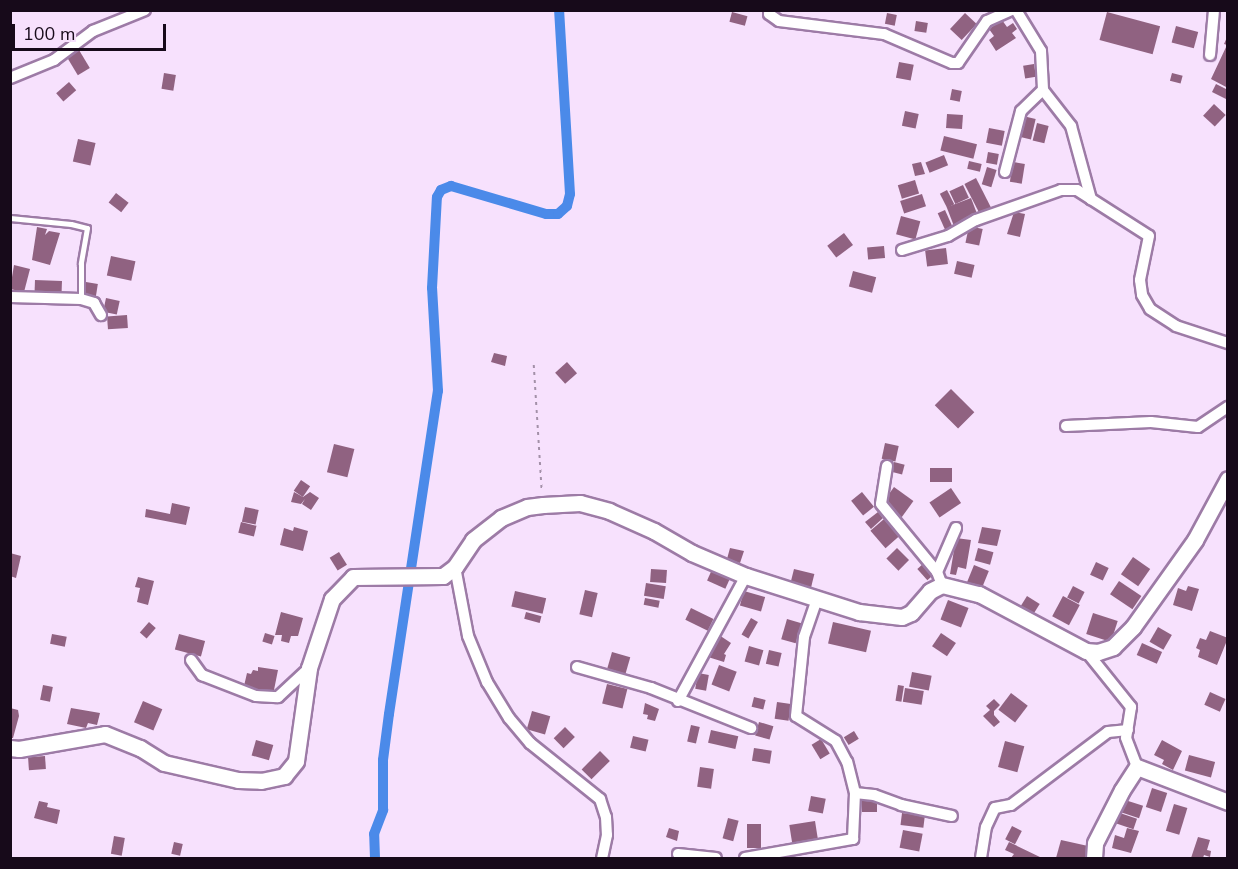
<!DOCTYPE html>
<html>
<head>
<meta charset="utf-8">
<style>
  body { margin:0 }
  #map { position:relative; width:1238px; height:869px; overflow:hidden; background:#f7e1fd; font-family:"Nunito Sans",sans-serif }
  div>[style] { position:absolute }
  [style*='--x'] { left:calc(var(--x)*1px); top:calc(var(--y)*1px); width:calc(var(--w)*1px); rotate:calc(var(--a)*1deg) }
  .canal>* { height:10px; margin:-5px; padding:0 5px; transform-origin:5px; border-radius:5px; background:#4b8ae9 }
  .building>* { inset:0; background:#906281; transform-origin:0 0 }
  .path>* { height:1.5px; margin-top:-0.75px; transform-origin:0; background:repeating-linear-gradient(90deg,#a390a8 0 3px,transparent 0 7.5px) }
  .roads { filter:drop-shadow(2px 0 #9d7ba6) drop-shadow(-2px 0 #9d7ba6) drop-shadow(0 2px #9d7ba6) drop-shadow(0 -2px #9d7ba6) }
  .lane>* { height:5px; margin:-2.5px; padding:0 2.5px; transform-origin:2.5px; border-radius:2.5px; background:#fff }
  .street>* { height:10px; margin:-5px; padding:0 5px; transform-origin:5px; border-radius:5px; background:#fff }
  .secondary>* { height:15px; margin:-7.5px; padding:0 7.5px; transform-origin:7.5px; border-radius:7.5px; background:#fff }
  span { translate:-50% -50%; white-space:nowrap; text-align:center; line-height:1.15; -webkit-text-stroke:4.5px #f7e1fd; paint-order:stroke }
  .frame { position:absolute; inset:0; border:12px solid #170a1a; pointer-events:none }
  .scale { position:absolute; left:12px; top:24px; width:154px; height:27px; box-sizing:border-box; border:3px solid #170a1a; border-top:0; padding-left:8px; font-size:18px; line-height:21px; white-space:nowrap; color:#170a1a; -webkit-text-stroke:4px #f7e1fd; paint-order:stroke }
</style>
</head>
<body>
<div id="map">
  <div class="canal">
    <i style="--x:375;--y:858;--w:24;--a:-92"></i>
    <i style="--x:374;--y:834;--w:26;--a:-69"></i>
    <i style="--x:383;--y:810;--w:50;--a:-90"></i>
    <i style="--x:383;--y:760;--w:46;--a:-82.6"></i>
    <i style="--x:389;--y:714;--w:327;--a:-81.4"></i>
    <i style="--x:438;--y:391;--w:103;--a:-93.3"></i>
    <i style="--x:432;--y:288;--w:91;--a:-86.9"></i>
    <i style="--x:437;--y:197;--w:8;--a:-60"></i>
    <i style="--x:441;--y:190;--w:11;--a:-22"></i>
    <i style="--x:451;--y:186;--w:99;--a:16.4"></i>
    <i style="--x:546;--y:214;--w:12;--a:0"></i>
    <i style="--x:558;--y:214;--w:12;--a:-42"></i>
    <i style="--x:567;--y:206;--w:12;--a:-76"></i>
    <i style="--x:570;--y:194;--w:184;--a:-93.4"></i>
  </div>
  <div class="building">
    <i style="left:732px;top:12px;width:16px;height:10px;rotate:15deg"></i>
    <i style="left:1107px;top:12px;width:55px;height:29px;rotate:15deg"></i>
    <i style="left:887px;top:13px;width:10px;height:11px;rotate:11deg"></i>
    <i style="left:965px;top:13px;width:16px;height:22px;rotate:43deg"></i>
    <i style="clip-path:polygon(1002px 20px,1007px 27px,1013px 23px,1017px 29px,1012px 33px,1016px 38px,996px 51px,989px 40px,994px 36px,989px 29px)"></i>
    <i style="left:916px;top:21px;width:12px;height:10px;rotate:9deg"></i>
    <i style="left:1176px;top:26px;width:23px;height:17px;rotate:15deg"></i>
    <i style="clip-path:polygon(1228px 35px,1228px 88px,1211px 79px,1227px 45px,1224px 44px)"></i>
    <i style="left:79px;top:50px;width:21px;height:14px;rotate:59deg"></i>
    <i style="left:899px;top:62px;width:15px;height:16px;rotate:11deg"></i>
    <i style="left:1034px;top:64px;width:13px;height:11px;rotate:81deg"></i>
    <i style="left:164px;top:73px;width:12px;height:16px;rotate:9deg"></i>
    <i style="left:1172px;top:73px;width:11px;height:8px;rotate:15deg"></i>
    <i style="left:69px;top:82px;width:11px;height:17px;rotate:49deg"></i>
    <i style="clip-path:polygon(1216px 84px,1228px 90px,1228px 100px,1212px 92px)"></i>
    <i style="left:952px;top:89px;width:10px;height:11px;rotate:11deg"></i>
    <i style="left:1214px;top:104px;width:16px;height:16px;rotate:43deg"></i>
    <i style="left:905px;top:111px;width:14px;height:15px;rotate:12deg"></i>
    <i style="left:947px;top:114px;width:16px;height:14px;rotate:4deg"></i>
    <i style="left:1023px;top:116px;width:13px;height:21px;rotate:13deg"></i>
    <i style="left:1037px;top:123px;width:12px;height:18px;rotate:14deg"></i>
    <i style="left:989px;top:128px;width:16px;height:15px;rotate:11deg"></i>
    <i style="left:944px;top:136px;width:34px;height:15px;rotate:14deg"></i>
    <i style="left:78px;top:139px;width:18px;height:23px;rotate:13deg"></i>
    <i style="left:988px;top:152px;width:11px;height:11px;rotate:10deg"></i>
    <i style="left:944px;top:155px;width:11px;height:20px;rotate:68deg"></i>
    <i style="left:969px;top:161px;width:13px;height:8px;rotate:13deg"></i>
    <i style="clip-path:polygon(921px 162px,925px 174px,915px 176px,912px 164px)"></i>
    <i style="left:1013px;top:162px;width:12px;height:20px;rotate:9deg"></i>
    <i style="left:987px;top:167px;width:10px;height:18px;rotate:17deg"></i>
    <i style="left:976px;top:178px;width:33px;height:13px;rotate:63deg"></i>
    <i style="left:915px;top:180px;width:14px;height:18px;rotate:73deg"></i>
    <i style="left:963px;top:185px;width:14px;height:15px;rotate:65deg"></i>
    <i style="left:947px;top:190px;width:16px;height:8px;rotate:63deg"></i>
    <i style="left:116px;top:193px;width:16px;height:12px;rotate:38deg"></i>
    <i style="left:922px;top:194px;width:13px;height:23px;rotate:72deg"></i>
    <i style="left:971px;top:198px;width:19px;height:26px;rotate:69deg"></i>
    <i style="left:945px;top:210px;width:22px;height:8px;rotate:66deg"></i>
    <i style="clip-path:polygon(1014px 212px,1025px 214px,1020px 237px,1007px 234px)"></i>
    <i style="left:901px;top:216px;width:20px;height:19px;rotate:15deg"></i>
    <i style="left:969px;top:226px;width:14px;height:17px;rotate:12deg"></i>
    <i style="clip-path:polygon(37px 227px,47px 229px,45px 235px,49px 231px,60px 233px,50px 265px,32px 260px)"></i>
    <i style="left:844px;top:233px;width:15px;height:21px;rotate:53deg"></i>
    <i style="left:884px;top:246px;width:12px;height:17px;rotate:85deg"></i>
    <i style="left:946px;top:248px;width:16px;height:21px;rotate:83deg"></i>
    <i style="left:111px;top:256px;width:25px;height:20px;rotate:12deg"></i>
    <i style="left:957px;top:261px;width:18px;height:13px;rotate:13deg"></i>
    <i style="clip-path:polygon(14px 265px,30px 269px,24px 292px,10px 289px)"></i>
    <i style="left:853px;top:271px;width:24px;height:16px;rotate:15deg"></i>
    <i style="left:35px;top:280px;width:27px;height:11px;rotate:2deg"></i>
    <i style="left:86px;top:282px;width:12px;height:14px;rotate:9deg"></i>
    <i style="left:106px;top:298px;width:14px;height:14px;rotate:12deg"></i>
    <i style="left:127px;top:315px;width:13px;height:20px;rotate:86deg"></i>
    <i style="clip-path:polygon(494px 353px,507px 356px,505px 366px,491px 362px)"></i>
    <i style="left:567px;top:362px;width:15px;height:16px;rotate:48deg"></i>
    <i style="left:951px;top:389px;width:33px;height:23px;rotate:45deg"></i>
    <i style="left:885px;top:443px;width:14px;height:16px;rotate:12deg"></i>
    <i style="left:334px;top:444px;width:21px;height:29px;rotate:14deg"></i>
    <i style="left:894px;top:462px;width:11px;height:10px;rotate:15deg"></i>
    <i style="left:930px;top:468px;width:22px;height:14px"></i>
    <i style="left:301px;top:480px;width:11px;height:13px;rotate:34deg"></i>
    <i style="left:894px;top:487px;width:24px;height:20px;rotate:36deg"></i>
    <i style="left:951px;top:488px;width:18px;height:26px;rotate:56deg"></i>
    <i style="clip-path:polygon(294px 492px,303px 497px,310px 492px,319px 498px,311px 510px,302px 504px,305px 499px,301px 504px,291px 502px)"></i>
    <i style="left:862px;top:492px;width:19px;height:14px;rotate:51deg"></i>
    <i style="clip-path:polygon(172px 503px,190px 507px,186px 525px,145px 517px,146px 509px,170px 514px)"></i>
    <i style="left:245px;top:507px;width:14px;height:15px;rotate:12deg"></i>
    <i style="clip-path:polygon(878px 512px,883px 518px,871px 529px,865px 522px)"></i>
    <i style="left:884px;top:519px;width:23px;height:18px;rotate:49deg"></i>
    <i style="left:241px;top:522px;width:16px;height:11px;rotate:14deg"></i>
    <i style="clip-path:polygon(294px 527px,308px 531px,303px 551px,280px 545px,284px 528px,293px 531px)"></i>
    <i style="clip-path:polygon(982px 527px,1001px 530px,997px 546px,978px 543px)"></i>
    <i style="clip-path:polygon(956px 538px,971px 540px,966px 569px,958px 567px,956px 575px,950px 574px)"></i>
    <i style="clip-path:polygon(730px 548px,744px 551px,740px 563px,727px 559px)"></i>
    <i style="left:897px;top:548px;width:17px;height:15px;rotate:45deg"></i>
    <i style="left:978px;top:548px;width:16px;height:13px;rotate:15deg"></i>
    <i style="left:339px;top:552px;width:15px;height:11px;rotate:58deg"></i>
    <i style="clip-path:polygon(10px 553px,21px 556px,16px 578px,10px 576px)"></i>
    <i style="left:1133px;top:557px;width:21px;height:21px;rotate:35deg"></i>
    <i style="left:1096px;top:562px;width:14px;height:14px;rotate:25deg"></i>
    <i style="left:924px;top:563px;width:15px;height:9px;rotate:48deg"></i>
    <i style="left:714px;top:565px;width:20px;height:17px;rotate:24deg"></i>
    <i style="left:974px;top:565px;width:16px;height:20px;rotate:22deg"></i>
    <i style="left:651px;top:569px;width:16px;height:13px;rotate:4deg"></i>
    <i style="left:794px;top:569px;width:21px;height:15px;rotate:14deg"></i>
    <i style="clip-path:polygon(138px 577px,154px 581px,148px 605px,137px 602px,140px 588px,135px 587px)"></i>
    <i style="left:1119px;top:581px;width:27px;height:16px;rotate:34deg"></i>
    <i style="left:646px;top:583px;width:20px;height:13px;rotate:9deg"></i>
    <i style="left:1073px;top:586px;width:13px;height:13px;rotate:27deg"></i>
    <i style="clip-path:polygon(1188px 586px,1199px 589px,1192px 611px,1173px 605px,1178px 588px,1186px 591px)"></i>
    <i style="left:585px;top:590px;width:13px;height:25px;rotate:13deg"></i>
    <i style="left:515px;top:591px;width:32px;height:16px;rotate:13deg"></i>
    <i style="left:744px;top:591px;width:22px;height:15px;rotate:16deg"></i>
    <i style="left:1027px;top:596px;width:15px;height:13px;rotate:32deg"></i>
    <i style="left:1063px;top:596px;width:19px;height:23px;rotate:28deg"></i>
    <i style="left:645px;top:598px;width:15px;height:7px;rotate:11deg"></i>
    <i style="left:948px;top:600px;width:22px;height:21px;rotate:21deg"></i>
    <i style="left:691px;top:608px;width:25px;height:13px;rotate:26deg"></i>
    <i style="clip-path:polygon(281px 612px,303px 618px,298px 636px,291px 636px,289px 643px,281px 641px,282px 635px,275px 635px)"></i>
    <i style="left:526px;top:612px;width:16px;height:7px;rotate:15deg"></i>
    <i style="left:1093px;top:613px;width:26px;height:22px;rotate:18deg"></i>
    <i style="left:751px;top:618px;width:8px;height:19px;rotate:30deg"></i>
    <i style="left:787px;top:619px;width:15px;height:21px;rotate:16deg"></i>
    <i style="left:149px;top:622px;width:9px;height:14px;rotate:41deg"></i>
    <i style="left:833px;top:622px;width:39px;height:22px;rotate:13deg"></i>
    <i style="left:1158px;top:627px;width:16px;height:17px;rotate:30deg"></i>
    <i style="clip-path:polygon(1210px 631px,1228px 638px,1217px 665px,1198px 657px,1200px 650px,1196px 648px,1200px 638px,1206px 640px)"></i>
    <i style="left:265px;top:633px;width:10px;height:9px;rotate:17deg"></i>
    <i style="left:941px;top:633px;width:18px;height:16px;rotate:34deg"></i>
    <i style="left:52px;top:634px;width:15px;height:10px;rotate:11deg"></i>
    <i style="left:179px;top:634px;width:27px;height:16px;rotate:15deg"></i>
    <i style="clip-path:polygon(719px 635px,731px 643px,724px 654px,726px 655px,724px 662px,708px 657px)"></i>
    <i style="left:1142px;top:643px;width:22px;height:13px;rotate:24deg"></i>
    <i style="left:749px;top:646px;width:15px;height:16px;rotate:16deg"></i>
    <i style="left:769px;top:650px;width:13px;height:14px;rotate:13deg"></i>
    <i style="left:612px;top:652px;width:19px;height:18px;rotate:16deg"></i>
    <i style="left:719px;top:665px;width:19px;height:21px;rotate:21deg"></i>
    <i style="clip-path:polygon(258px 667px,278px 670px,273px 695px,244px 686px,247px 673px,251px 674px,253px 670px,258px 671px)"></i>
    <i style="left:912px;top:672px;width:20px;height:15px;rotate:11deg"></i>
    <i style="left:698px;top:673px;width:11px;height:16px;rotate:10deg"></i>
    <i style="left:607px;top:684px;width:21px;height:20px;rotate:14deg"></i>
    <i style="left:43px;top:685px;width:10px;height:15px;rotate:11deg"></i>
    <i style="left:898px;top:685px;width:6px;height:16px;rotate:9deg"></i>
    <i style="left:905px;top:688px;width:19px;height:14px;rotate:9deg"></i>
    <i style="left:1210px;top:692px;width:17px;height:14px;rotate:24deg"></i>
    <i style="left:1011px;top:693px;width:21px;height:21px;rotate:37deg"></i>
    <i style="left:754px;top:697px;width:12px;height:10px;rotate:14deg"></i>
    <i style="clip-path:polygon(994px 699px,1000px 705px,994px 711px,994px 715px,1000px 722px,994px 727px,983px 716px,990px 710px,986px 706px)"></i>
    <i style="left:143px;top:701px;width:21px;height:23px;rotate:23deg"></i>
    <i style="left:777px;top:702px;width:14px;height:17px;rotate:8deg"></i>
    <i style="clip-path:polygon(645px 703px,659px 709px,655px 721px,647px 719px,648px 715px,643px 714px)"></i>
    <i style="clip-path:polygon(10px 708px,18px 710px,19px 716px,13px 738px,10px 738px)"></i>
    <i style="clip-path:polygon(71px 708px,100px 713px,97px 725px,88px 723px,86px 728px,67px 724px)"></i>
    <i style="left:532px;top:711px;width:19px;height:19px;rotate:16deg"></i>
    <i style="left:759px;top:722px;width:15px;height:14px;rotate:16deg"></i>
    <i style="left:691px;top:725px;width:9px;height:17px;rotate:13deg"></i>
    <i style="left:565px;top:727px;width:14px;height:16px;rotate:45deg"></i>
    <i style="left:711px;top:730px;width:28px;height:13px;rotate:13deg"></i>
    <i style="left:854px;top:731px;width:9px;height:12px;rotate:58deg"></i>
    <i style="left:633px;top:736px;width:16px;height:12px;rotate:14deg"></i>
    <i style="left:821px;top:739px;width:17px;height:11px;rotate:59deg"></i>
    <i style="left:256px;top:740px;width:18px;height:16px;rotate:16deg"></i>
    <i style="clip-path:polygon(1162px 740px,1182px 751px,1173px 770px,1162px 764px,1164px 760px,1154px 755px)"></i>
    <i style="left:1005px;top:741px;width:20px;height:27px;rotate:15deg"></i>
    <i style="left:754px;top:748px;width:18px;height:13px;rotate:9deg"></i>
    <i style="left:600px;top:751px;width:14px;height:26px;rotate:45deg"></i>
    <i style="left:1189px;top:755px;width:27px;height:16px;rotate:15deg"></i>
    <i style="left:45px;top:756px;width:13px;height:17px;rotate:86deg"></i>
    <i style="left:700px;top:767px;width:14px;height:20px;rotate:8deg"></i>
    <i style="left:1152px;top:788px;width:16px;height:20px;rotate:18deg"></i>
    <i style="left:811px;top:796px;width:15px;height:15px;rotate:11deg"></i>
    <i style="left:862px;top:799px;width:15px;height:13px"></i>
    <i style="left:1125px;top:800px;width:19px;height:13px;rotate:18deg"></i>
    <i style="clip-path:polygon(39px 801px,48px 803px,47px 807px,60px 810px,57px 824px,34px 818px)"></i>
    <i style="left:1174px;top:804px;width:14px;height:28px;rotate:17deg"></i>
    <i style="left:902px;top:813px;width:23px;height:12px;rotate:7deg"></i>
    <i style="left:1120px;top:813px;width:18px;height:11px;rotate:19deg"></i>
    <i style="left:728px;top:818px;width:11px;height:21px;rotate:15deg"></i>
    <i style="left:815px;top:821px;width:18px;height:26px;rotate:81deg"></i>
    <i style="left:747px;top:824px;width:14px;height:24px"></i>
    <i style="left:1012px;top:826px;width:11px;height:15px;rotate:27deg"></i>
    <i style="clip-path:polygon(669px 828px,679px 831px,677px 841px,666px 837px)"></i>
    <i style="clip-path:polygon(1127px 828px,1139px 831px,1131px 853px,1112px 848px,1115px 835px,1124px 838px)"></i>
    <i style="left:903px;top:830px;width:20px;height:18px;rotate:11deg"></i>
    <i style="left:114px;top:836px;width:11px;height:18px;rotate:10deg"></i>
    <i style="clip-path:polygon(1198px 837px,1210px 840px,1207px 850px,1211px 851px,1210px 857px,1204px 855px,1203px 858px,1191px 858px)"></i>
    <i style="clip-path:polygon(1061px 840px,1088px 846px,1085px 858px,1056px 858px)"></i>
    <i style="left:174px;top:842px;width:9px;height:12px;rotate:13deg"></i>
    <i style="clip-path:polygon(1009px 842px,1042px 858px,1011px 858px,1014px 854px,1005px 850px)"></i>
  </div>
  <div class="path">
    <i style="--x:534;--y:365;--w:127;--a:86.4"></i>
  </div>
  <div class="roads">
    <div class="lane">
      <i style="--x:10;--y:218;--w:61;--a:5.6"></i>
      <i style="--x:71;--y:224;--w:16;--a:14"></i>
      <i style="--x:87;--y:228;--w:36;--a:100"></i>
      <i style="--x:81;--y:263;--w:36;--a:90"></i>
    </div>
    <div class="street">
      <i style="--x:770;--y:10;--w:4;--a:104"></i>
      <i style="--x:769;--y:14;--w:12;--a:35"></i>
      <i style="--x:779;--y:21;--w:106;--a:7.1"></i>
      <i style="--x:884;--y:34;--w:74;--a:23.1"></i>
      <i style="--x:952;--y:63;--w:6;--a:0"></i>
      <i style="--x:958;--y:63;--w:51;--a:-55.4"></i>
      <i style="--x:987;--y:21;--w:27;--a:-24"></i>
      <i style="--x:1016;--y:10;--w:48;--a:58.6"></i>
      <i style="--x:1041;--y:51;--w:39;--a:87"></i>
      <i style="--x:1043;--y:90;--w:46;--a:52.1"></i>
      <i style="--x:1071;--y:126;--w:76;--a:74.7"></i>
      <i style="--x:1210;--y:55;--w:45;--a:-84.9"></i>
      <i style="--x:10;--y:78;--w:48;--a:-22.2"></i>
      <i style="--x:54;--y:60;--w:49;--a:-36.6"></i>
      <i style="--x:93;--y:31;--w:56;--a:-22"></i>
      <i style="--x:1005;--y:172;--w:63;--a:-75.3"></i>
      <i style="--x:1021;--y:111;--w:30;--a:-44"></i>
      <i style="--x:902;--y:250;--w:48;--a:-16.9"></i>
      <i style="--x:948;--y:236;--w:32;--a:-30"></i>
      <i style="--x:976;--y:220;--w:90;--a:-19.4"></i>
      <i style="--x:1061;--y:190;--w:16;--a:0"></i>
      <i style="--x:1077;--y:190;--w:85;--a:32.6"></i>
      <i style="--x:1149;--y:236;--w:45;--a:101.6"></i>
      <i style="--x:1140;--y:280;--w:15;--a:82"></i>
      <i style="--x:1142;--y:295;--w:16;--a:60"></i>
      <i style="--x:1150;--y:309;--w:31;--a:33"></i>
      <i style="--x:1176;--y:326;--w:55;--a:18.1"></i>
      <i style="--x:10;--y:297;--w:71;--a:1.6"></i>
      <i style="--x:81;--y:299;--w:14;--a:17"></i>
      <i style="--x:94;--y:303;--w:14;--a:60"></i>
      <i style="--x:1066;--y:426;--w:85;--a:-2.7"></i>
      <i style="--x:1151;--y:422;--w:47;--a:6.1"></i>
      <i style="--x:1198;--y:427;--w:36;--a:-34"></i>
      <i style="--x:887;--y:466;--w:38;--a:99"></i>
      <i style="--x:881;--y:504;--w:88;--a:50.5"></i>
      <i style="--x:937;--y:572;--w:14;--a:69"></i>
      <i style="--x:455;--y:567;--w:70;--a:79.3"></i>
      <i style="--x:468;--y:636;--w:50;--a:67.6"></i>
      <i style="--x:487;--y:682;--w:42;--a:58.6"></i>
      <i style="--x:509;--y:718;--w:33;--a:50"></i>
      <i style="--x:530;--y:743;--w:90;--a:38.7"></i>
      <i style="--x:600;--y:799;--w:19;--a:72"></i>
      <i style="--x:606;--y:817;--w:18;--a:87"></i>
      <i style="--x:607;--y:835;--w:24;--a:102"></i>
      <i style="--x:937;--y:572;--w:48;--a:-66.6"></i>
      <i style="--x:1086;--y:651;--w:72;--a:51.2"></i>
      <i style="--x:1131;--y:707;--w:31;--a:99"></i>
      <i style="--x:1126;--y:738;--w:31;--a:69"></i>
      <i style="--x:191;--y:660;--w:19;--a:54"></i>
      <i style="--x:202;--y:675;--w:58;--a:21.3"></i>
      <i style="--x:256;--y:696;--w:22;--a:3"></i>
      <i style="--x:278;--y:697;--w:42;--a:-43.1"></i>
      <i style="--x:577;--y:667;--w:77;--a:15.8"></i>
      <i style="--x:651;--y:688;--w:108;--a:21.8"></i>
      <i style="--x:678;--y:701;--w:142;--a:-61.5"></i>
      <i style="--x:855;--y:793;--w:19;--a:6"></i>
      <i style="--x:874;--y:795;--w:29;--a:20"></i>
      <i style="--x:901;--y:805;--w:52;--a:12.2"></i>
      <i style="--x:678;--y:854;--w:38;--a:6"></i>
      <i style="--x:745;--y:858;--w:110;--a:-10"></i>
      <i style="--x:853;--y:839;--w:46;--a:-87.5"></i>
      <i style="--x:855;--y:793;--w:32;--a:-104"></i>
      <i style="--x:847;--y:762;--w:24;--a:-118"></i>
      <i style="--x:836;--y:741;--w:47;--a:-148"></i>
      <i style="--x:796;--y:716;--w:79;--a:-84.2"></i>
      <i style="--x:804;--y:637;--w:40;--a:-71.1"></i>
      <i style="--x:981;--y:858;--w:31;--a:-81"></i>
      <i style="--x:986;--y:827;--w:21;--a:-65"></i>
      <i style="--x:995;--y:808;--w:16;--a:-11"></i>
      <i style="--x:1011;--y:805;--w:121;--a:-37"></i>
      <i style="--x:1108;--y:732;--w:20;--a:-6"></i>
    </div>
    <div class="secondary">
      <i style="--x:10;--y:748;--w:9;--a:6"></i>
      <i style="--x:19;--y:749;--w:87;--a:-9.9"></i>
      <i style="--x:105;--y:734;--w:38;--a:22"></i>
      <i style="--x:140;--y:748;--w:28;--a:32"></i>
      <i style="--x:164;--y:763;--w:76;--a:12.9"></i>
      <i style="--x:238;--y:780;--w:23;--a:2"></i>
      <i style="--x:261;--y:781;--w:24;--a:-12"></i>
      <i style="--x:284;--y:776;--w:19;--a:-51"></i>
      <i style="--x:296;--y:761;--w:94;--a:-82"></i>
      <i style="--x:309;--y:668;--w:73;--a:-71.6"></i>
      <i style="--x:332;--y:599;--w:30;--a:-46"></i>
      <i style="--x:353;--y:577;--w:90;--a:-0.6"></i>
      <i style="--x:443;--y:576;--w:15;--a:-37"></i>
      <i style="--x:455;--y:567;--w:32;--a:-56"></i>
      <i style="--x:473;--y:540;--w:36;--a:-38"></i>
      <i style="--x:501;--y:518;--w:28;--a:-23"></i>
      <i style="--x:527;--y:507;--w:16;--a:-7"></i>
      <i style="--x:543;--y:505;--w:37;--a:-3"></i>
      <i style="--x:580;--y:503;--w:30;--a:15"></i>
      <i style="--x:609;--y:511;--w:49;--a:24"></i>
      <i style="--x:654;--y:531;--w:44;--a:30.1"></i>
      <i style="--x:692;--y:553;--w:59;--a:23.1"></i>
      <i style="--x:746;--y:576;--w:119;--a:17.7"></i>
      <i style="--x:859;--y:612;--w:43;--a:6.6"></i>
      <i style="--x:902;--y:617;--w:10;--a:-24"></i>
      <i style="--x:911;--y:613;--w:29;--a:-49"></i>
      <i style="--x:930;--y:591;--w:13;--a:-27"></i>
      <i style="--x:942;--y:585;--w:38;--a:14"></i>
      <i style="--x:979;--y:594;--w:121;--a:28"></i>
      <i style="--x:1086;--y:651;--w:12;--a:5"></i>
      <i style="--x:1098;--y:652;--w:16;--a:-18"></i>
      <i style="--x:1113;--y:647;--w:28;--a:-45"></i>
      <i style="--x:1133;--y:627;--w:107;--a:-54.5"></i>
      <i style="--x:1195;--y:540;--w:69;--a:-61.6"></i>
      <i style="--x:1094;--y:858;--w:15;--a:-86"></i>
      <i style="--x:1095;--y:843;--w:59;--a:-63"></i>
      <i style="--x:1122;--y:790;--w:27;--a:-57"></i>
      <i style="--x:1137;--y:767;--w:97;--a:21"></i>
    </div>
  </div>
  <div class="frame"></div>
  <div class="scale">100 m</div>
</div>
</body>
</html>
